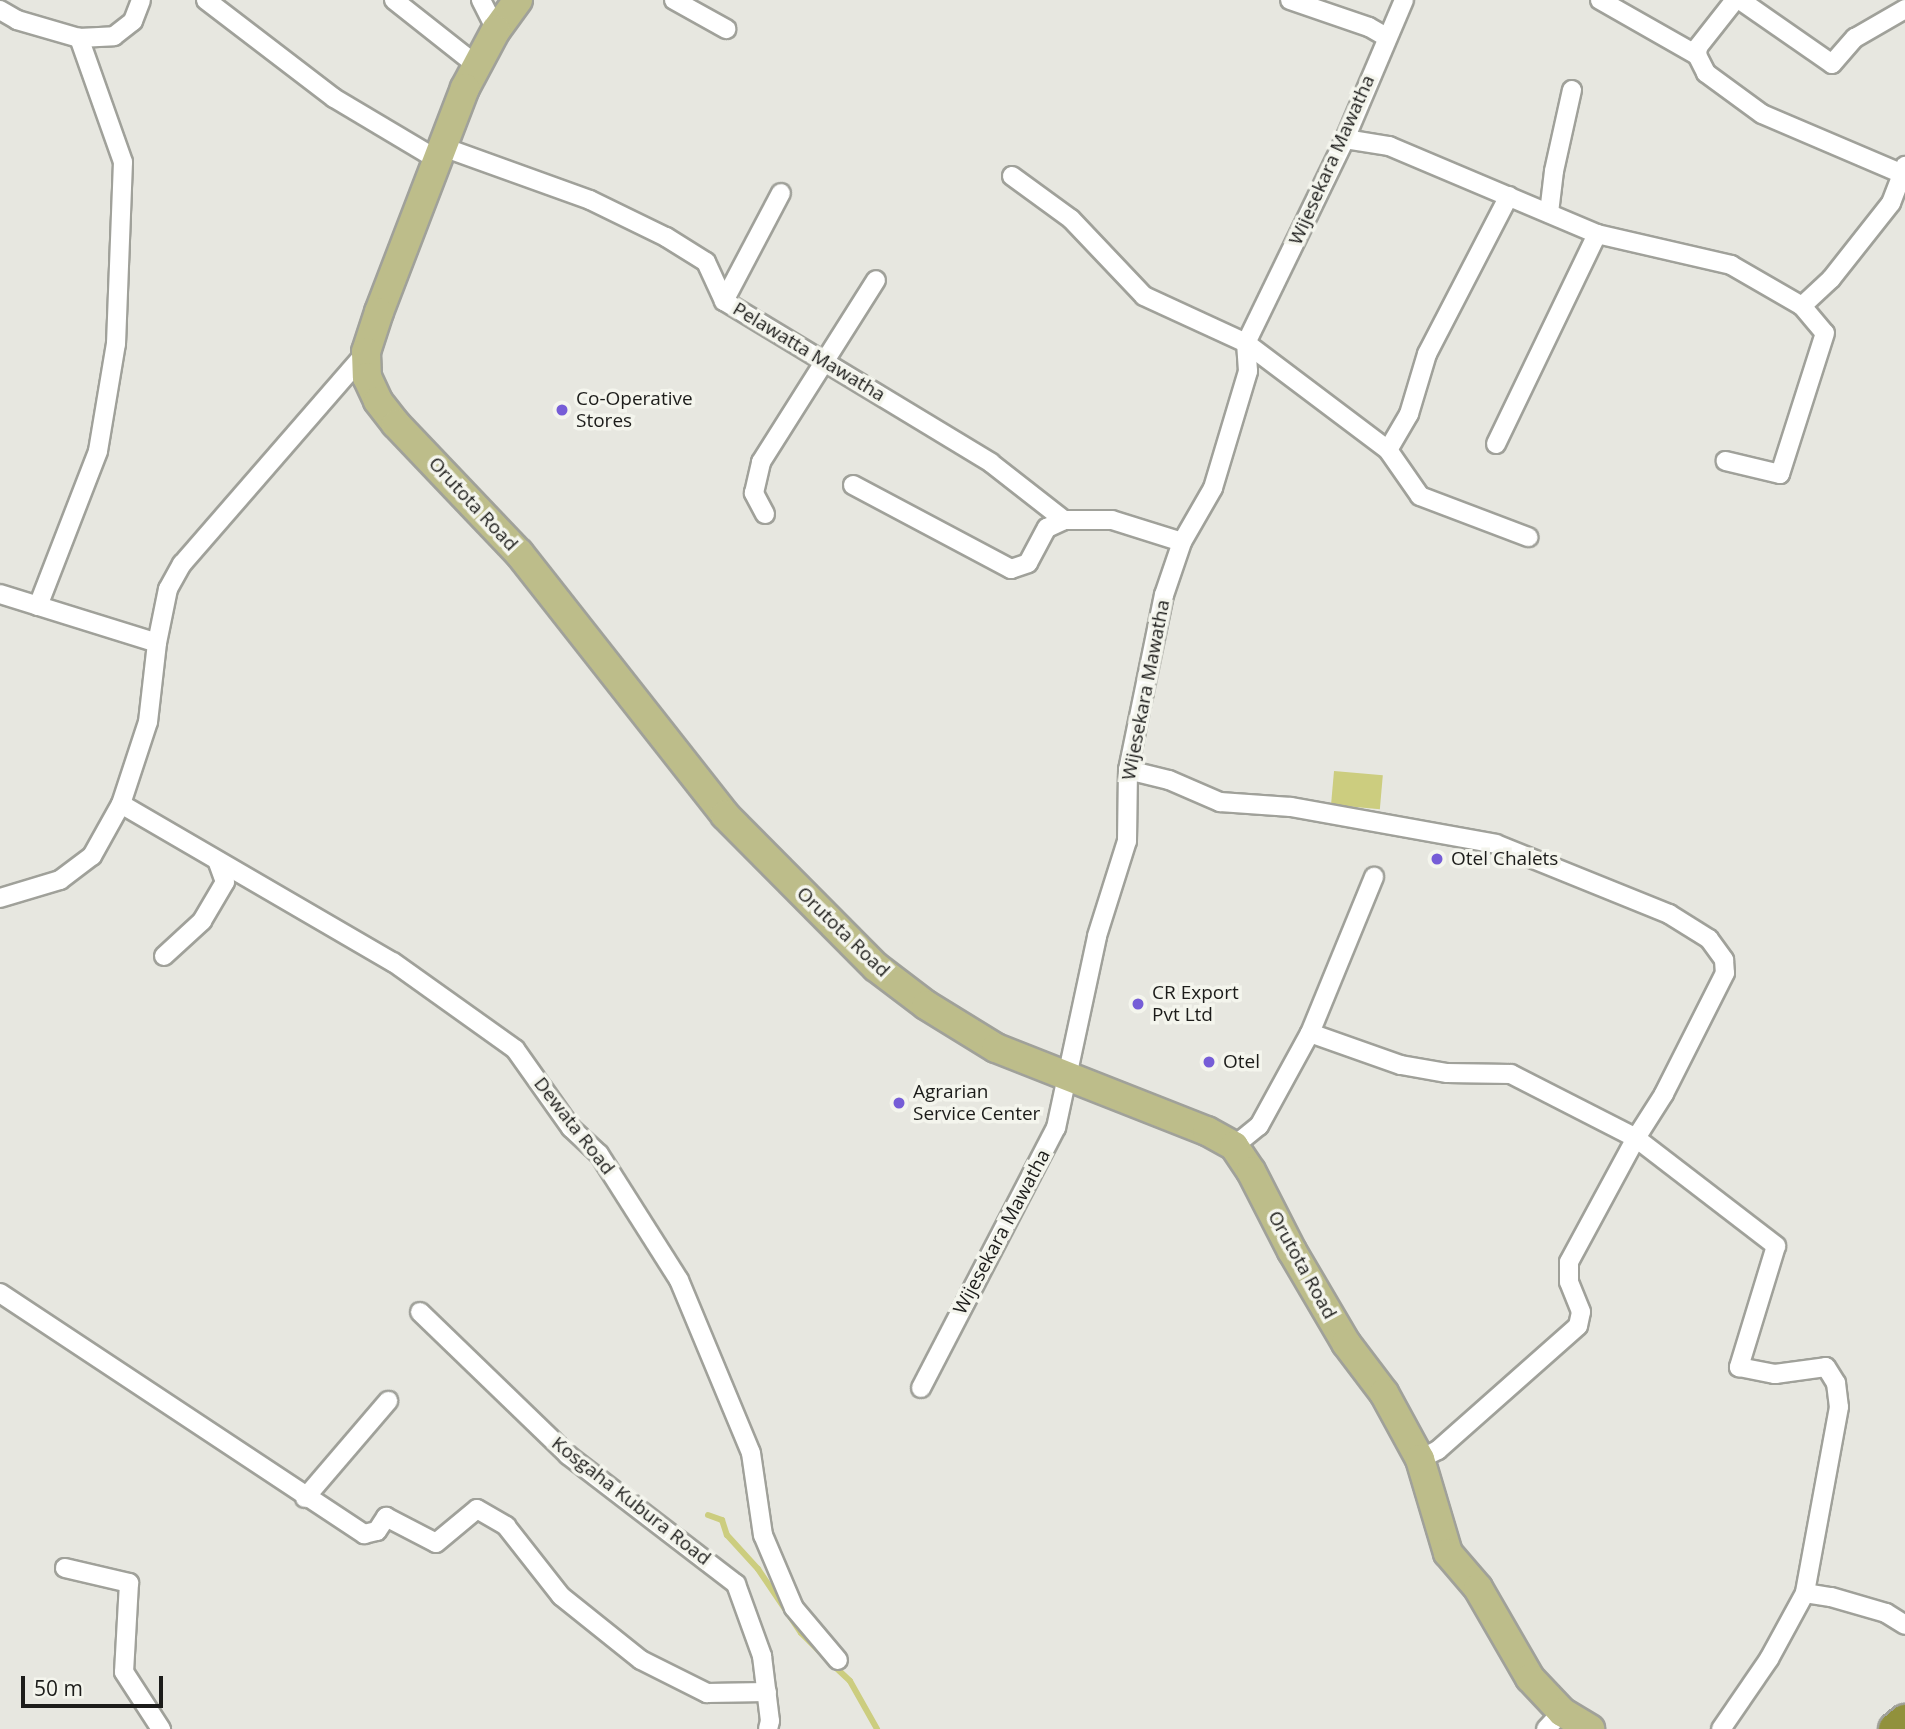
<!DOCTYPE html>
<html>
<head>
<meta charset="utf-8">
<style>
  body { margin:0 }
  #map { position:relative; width:1905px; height:1729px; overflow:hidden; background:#e7e7e0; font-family:"Open Sans",sans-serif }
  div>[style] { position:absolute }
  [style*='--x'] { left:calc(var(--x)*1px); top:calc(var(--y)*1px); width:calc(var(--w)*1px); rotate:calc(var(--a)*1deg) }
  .water>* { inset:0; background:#cccd7f; transform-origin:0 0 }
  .stream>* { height:6px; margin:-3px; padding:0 3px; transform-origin:3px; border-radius:3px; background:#cccd7f }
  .roads { filter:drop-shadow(2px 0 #a0a19a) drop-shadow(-2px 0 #a0a19a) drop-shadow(0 2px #a0a19a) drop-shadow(0 -2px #a0a19a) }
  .street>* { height:18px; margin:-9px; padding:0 9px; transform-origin:9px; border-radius:9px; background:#fff }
  .primary>* { height:28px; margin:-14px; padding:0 14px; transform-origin:14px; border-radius:14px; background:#bdbd8a }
  .highway>* { height:33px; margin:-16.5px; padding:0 16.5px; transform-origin:16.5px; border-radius:16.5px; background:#91913c }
  .dots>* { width:19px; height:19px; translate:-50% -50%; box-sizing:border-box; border:4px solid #f4f5ed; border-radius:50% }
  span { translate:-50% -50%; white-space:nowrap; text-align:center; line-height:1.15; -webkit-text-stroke:7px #f4f5ed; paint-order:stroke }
  .street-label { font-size:19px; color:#1c1c1a }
  .poi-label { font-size:19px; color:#1c1c1a }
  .left { translate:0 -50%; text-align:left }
  .scale { position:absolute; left:21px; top:1676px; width:142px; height:32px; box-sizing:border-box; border:4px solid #1c1c1a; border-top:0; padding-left:9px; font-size:21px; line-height:24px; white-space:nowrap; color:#1c1c1a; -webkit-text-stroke:5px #f4f5ed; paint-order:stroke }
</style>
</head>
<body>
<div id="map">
  <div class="water">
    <i style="left:1334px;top:771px;width:49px;height:34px;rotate:5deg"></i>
  </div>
  <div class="stream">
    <i style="--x:708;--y:1515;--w:15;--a:20"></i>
    <i style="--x:722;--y:1520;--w:16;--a:72"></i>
    <i style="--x:727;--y:1535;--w:46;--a:47.6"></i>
    <i style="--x:758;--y:1569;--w:77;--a:56.1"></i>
    <i style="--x:801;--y:1633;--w:31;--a:45"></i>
    <i style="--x:833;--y:1665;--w:23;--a:43"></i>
    <i style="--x:850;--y:1681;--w:55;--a:60.6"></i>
  </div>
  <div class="roads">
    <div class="street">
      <i style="--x:206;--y:0;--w:161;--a:37.4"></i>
      <i style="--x:334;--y:98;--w:121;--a:30.8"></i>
      <i style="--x:394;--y:0;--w:103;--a:38.3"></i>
      <i style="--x:481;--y:0;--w:34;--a:63"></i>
      <i style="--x:674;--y:0;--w:60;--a:29.1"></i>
      <i style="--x:1290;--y:0;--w:83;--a:18.9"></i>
      <i style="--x:1369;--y:27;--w:20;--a:30"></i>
      <i style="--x:1600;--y:0;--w:112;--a:29.6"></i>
      <i style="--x:1697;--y:55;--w:20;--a:63"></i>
      <i style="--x:1706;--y:73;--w:69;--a:36.2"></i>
      <i style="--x:1762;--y:114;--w:150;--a:23.1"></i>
      <i style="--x:1740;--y:0;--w:112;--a:34.8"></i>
      <i style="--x:1832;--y:64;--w:35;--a:-49"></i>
      <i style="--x:1855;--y:38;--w:58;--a:-30.1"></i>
      <i style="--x:0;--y:10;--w:20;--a:30"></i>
      <i style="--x:17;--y:20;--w:65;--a:16.2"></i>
      <i style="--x:79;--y:38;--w:35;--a:-3"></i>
      <i style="--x:114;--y:36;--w:24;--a:-38"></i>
      <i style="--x:133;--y:21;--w:22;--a:-69"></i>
      <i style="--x:1697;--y:55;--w:8;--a:-83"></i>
      <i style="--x:1698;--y:47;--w:60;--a:-51.8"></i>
      <i style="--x:1345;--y:139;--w:45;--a:9"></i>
      <i style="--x:1389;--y:146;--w:226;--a:22.9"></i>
      <i style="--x:1597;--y:234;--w:138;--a:13"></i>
      <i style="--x:1731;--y:265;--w:82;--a:30"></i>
      <i style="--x:1802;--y:306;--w:35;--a:50"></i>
      <i style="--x:1825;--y:333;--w:148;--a:107.7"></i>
      <i style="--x:1780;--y:474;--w:56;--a:-166.5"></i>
      <i style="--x:443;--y:147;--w:156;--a:19.8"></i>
      <i style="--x:590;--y:200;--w:85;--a:26"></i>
      <i style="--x:666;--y:237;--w:47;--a:32"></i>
      <i style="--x:706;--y:262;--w:43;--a:65.2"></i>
      <i style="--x:724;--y:301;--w:312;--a:31.2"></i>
      <i style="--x:991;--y:463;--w:93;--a:38"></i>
      <i style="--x:1012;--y:176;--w:73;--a:36.1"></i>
      <i style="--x:1071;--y:219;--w:106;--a:46.5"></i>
      <i style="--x:1144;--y:296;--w:112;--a:24.7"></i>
      <i style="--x:1246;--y:343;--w:178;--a:37"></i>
      <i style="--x:1388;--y:450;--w:56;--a:55.2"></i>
      <i style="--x:1420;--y:496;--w:116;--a:20.8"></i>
      <i style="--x:1549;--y:213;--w:42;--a:-83.2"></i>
      <i style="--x:1554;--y:171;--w:83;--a:-77.5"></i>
      <i style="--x:724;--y:301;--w:122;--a:-62.2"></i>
      <i style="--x:1802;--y:306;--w:40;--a:-43"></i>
      <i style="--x:1831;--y:279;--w:97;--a:-51.7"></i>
      <i style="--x:1891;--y:203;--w:40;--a:-69"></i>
      <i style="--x:1496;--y:444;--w:233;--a:-64.3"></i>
      <i style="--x:1388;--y:450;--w:42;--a:-59.7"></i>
      <i style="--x:1409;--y:414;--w:63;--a:-73.3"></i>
      <i style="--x:1427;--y:354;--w:178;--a:-62.6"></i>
      <i style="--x:853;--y:485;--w:179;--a:28"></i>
      <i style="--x:1011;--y:569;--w:18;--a:-19"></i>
      <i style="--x:1028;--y:563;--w:40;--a:-62"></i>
      <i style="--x:1047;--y:528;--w:19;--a:-25"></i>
      <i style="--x:1064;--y:520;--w:48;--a:0"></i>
      <i style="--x:1112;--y:520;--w:73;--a:17.4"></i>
      <i style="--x:765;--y:514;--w:24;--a:-118"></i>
      <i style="--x:754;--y:493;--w:32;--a:-77"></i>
      <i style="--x:761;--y:462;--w:215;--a:-57.7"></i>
      <i style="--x:0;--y:594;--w:164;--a:17.3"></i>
      <i style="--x:38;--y:606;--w:166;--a:-68.8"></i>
      <i style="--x:98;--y:451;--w:109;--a:-80.5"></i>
      <i style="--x:116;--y:344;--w:182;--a:-87.8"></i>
      <i style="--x:123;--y:162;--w:132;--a:-109.5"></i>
      <i style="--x:1128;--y:770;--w:42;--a:13.7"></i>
      <i style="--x:1169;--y:780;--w:56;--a:23.3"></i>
      <i style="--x:1220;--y:802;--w:71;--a:4"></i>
      <i style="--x:1291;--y:807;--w:208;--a:10.2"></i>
      <i style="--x:1496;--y:844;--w:187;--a:22"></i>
      <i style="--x:1669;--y:914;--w:47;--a:32"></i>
      <i style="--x:1709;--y:939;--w:26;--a:54"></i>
      <i style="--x:1724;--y:960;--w:13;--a:86"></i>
      <i style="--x:1725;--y:973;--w:136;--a:116.8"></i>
      <i style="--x:1664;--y:1094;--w:52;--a:122.5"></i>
      <i style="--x:1636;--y:1138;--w:141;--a:118.4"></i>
      <i style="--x:1569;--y:1262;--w:20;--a:90"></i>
      <i style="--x:1569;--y:1282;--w:32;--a:68"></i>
      <i style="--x:1581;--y:1312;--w:14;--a:102"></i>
      <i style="--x:1578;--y:1326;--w:187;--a:138.5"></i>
      <i style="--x:1438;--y:1450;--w:20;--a:153"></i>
      <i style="--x:121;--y:804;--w:315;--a:30.2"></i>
      <i style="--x:393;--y:962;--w:150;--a:35.5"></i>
      <i style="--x:515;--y:1049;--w:97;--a:54.7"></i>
      <i style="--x:571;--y:1128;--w:38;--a:43"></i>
      <i style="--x:599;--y:1154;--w:149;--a:57.6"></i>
      <i style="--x:679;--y:1280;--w:187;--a:67.4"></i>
      <i style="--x:751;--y:1453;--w:83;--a:81.7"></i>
      <i style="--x:763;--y:1535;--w:79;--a:67"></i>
      <i style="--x:794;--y:1608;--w:68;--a:49.8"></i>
      <i style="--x:0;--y:898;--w:63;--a:-16.7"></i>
      <i style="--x:60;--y:880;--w:40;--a:-37"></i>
      <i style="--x:92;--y:856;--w:60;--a:-60.9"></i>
      <i style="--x:121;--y:804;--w:86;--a:-71.8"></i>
      <i style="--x:148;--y:722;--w:80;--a:-83.5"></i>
      <i style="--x:157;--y:643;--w:55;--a:-78.5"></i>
      <i style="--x:168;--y:589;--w:29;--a:-61"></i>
      <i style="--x:182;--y:564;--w:281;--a:-49"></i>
      <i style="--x:164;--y:956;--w:52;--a:-42.6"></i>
      <i style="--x:202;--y:921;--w:45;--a:-59.5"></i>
      <i style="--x:225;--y:882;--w:20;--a:-110"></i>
      <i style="--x:1310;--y:1033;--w:96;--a:19.4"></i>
      <i style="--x:1401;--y:1065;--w:47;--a:9.9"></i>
      <i style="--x:1447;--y:1073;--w:64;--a:0.9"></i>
      <i style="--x:1511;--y:1074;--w:140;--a:27.1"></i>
      <i style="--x:1636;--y:1138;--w:177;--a:37.6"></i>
      <i style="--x:1776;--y:1246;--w:127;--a:107"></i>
      <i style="--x:1739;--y:1367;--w:37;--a:11"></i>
      <i style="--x:1775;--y:1374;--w:51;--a:-7.8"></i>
      <i style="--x:1826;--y:1367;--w:19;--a:58"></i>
      <i style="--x:1836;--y:1383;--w:24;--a:83"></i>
      <i style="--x:1839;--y:1407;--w:189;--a:100.4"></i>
      <i style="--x:1805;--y:1593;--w:75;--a:118.6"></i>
      <i style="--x:1769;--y:1659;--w:85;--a:124.4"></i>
      <i style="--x:1234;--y:1146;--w:32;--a:-39"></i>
      <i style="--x:1259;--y:1126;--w:106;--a:-61.3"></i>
      <i style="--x:1310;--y:1033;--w:169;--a:-67.7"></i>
      <i style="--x:0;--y:1293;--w:437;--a:33.5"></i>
      <i style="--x:364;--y:1534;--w:13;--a:-13"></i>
      <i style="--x:377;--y:1531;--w:17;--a:-57"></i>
      <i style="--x:386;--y:1517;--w:56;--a:27.5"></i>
      <i style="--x:436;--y:1543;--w:53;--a:-39.7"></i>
      <i style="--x:477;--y:1509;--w:34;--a:30"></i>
      <i style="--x:506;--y:1526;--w:89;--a:51.8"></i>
      <i style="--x:561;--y:1596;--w:102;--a:38.7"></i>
      <i style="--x:641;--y:1660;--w:74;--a:26.6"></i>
      <i style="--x:707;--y:1693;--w:60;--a:-1"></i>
      <i style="--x:420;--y:1312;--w:206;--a:44"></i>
      <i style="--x:568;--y:1455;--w:212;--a:37.5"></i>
      <i style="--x:736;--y:1584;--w:77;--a:70.1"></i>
      <i style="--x:762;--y:1656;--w:65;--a:83"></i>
      <i style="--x:770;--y:1721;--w:8;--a:104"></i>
      <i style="--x:921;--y:1388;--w:293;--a:-62.6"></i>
      <i style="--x:1056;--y:1128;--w:196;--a:-77.9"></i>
      <i style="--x:1097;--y:936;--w:100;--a:-72.5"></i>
      <i style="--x:1127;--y:841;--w:71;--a:-89.2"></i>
      <i style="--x:1128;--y:770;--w:179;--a:-78.4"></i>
      <i style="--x:1164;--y:595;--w:56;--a:-71.2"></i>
      <i style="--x:1182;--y:542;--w:62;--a:-60.1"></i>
      <i style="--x:1213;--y:488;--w:122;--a:-73.3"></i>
      <i style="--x:1248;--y:371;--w:28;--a:-94"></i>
      <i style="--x:1246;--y:343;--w:227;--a:-64.1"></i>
      <i style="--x:1345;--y:139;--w:151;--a:-67"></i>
      <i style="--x:305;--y:1498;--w:128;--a:-49.4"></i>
      <i style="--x:65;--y:1568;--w:66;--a:13.2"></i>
      <i style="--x:129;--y:1583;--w:89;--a:93.2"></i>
      <i style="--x:124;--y:1672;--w:68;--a:57"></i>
      <i style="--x:1805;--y:1593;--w:26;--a:9"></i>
      <i style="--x:1831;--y:1597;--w:57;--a:16.2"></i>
      <i style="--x:1886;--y:1613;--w:22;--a:32"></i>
      <i style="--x:1546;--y:1729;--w:23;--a:-47"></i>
    </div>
    <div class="primary">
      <i style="--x:518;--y:0;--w:37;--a:126"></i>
      <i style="--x:496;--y:30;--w:66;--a:118.1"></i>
      <i style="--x:465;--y:88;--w:240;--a:111"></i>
      <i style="--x:379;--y:312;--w:42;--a:108"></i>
      <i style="--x:366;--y:352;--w:25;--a:88"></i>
      <i style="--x:367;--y:377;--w:26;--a:65"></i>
      <i style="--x:378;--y:401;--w:29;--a:52"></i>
      <i style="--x:396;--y:424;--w:178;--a:46.4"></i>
      <i style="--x:519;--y:553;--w:333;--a:51.8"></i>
      <i style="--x:725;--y:815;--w:214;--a:45.2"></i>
      <i style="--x:876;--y:967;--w:63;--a:37.2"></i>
      <i style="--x:926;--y:1005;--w:82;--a:31.6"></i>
      <i style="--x:996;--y:1048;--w:227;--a:21.5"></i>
      <i style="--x:1207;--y:1131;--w:31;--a:29"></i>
      <i style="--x:1234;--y:1146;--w:30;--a:56"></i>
      <i style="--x:1251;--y:1171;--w:90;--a:62.9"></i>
      <i style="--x:1292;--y:1251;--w:107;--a:59.6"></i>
      <i style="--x:1346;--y:1343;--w:63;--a:52.8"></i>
      <i style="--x:1384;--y:1393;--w:75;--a:61.4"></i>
      <i style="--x:1420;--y:1459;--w:98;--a:73.4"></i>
      <i style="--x:1448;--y:1553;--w:46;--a:49.4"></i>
      <i style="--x:1478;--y:1588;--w:104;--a:60"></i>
      <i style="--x:1530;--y:1678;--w:47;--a:46.7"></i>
      <i style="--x:1562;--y:1712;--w:33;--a:31"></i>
    </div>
    <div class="highway">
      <i style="--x:1895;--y:1729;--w:13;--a:-39"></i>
    </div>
  </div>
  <div class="dots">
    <i style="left:562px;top:410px;background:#765dd7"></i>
    <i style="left:1437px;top:859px;background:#765dd7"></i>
    <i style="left:1138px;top:1004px;background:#765dd7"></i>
    <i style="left:1209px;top:1062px;background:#765dd7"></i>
    <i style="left:899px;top:1103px;background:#765dd7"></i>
  </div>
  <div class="street-label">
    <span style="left:1332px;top:160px;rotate:-66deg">Wijesekara Mawatha</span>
    <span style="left:809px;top:352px;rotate:31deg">Pelawatta Mawatha</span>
    <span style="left:473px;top:504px;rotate:47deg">Orutota Road</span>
    <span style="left:1146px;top:690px;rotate:-79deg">Wijesekara Mawatha</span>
    <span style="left:843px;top:932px;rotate:44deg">Orutota Road</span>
    <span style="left:574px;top:1126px;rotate:52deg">Dewata Road</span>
    <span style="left:1002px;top:1232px;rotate:-62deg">Wijesekara Mawatha</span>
    <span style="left:1302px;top:1265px;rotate:61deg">Orutota Road</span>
    <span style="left:631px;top:1501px;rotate:38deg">Kosgaha Kubura Road</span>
  </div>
  <div class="poi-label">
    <span class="left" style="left:576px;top:410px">Co-Operative<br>Stores</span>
    <span class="left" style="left:1451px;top:859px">Otel Chalets</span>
    <span class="left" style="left:1152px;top:1004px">CR Export<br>Pvt Ltd</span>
    <span class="left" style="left:1223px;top:1062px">Otel</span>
    <span class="left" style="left:913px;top:1103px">Agrarian<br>Service Center</span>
  </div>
  <div class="scale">50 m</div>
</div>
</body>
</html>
